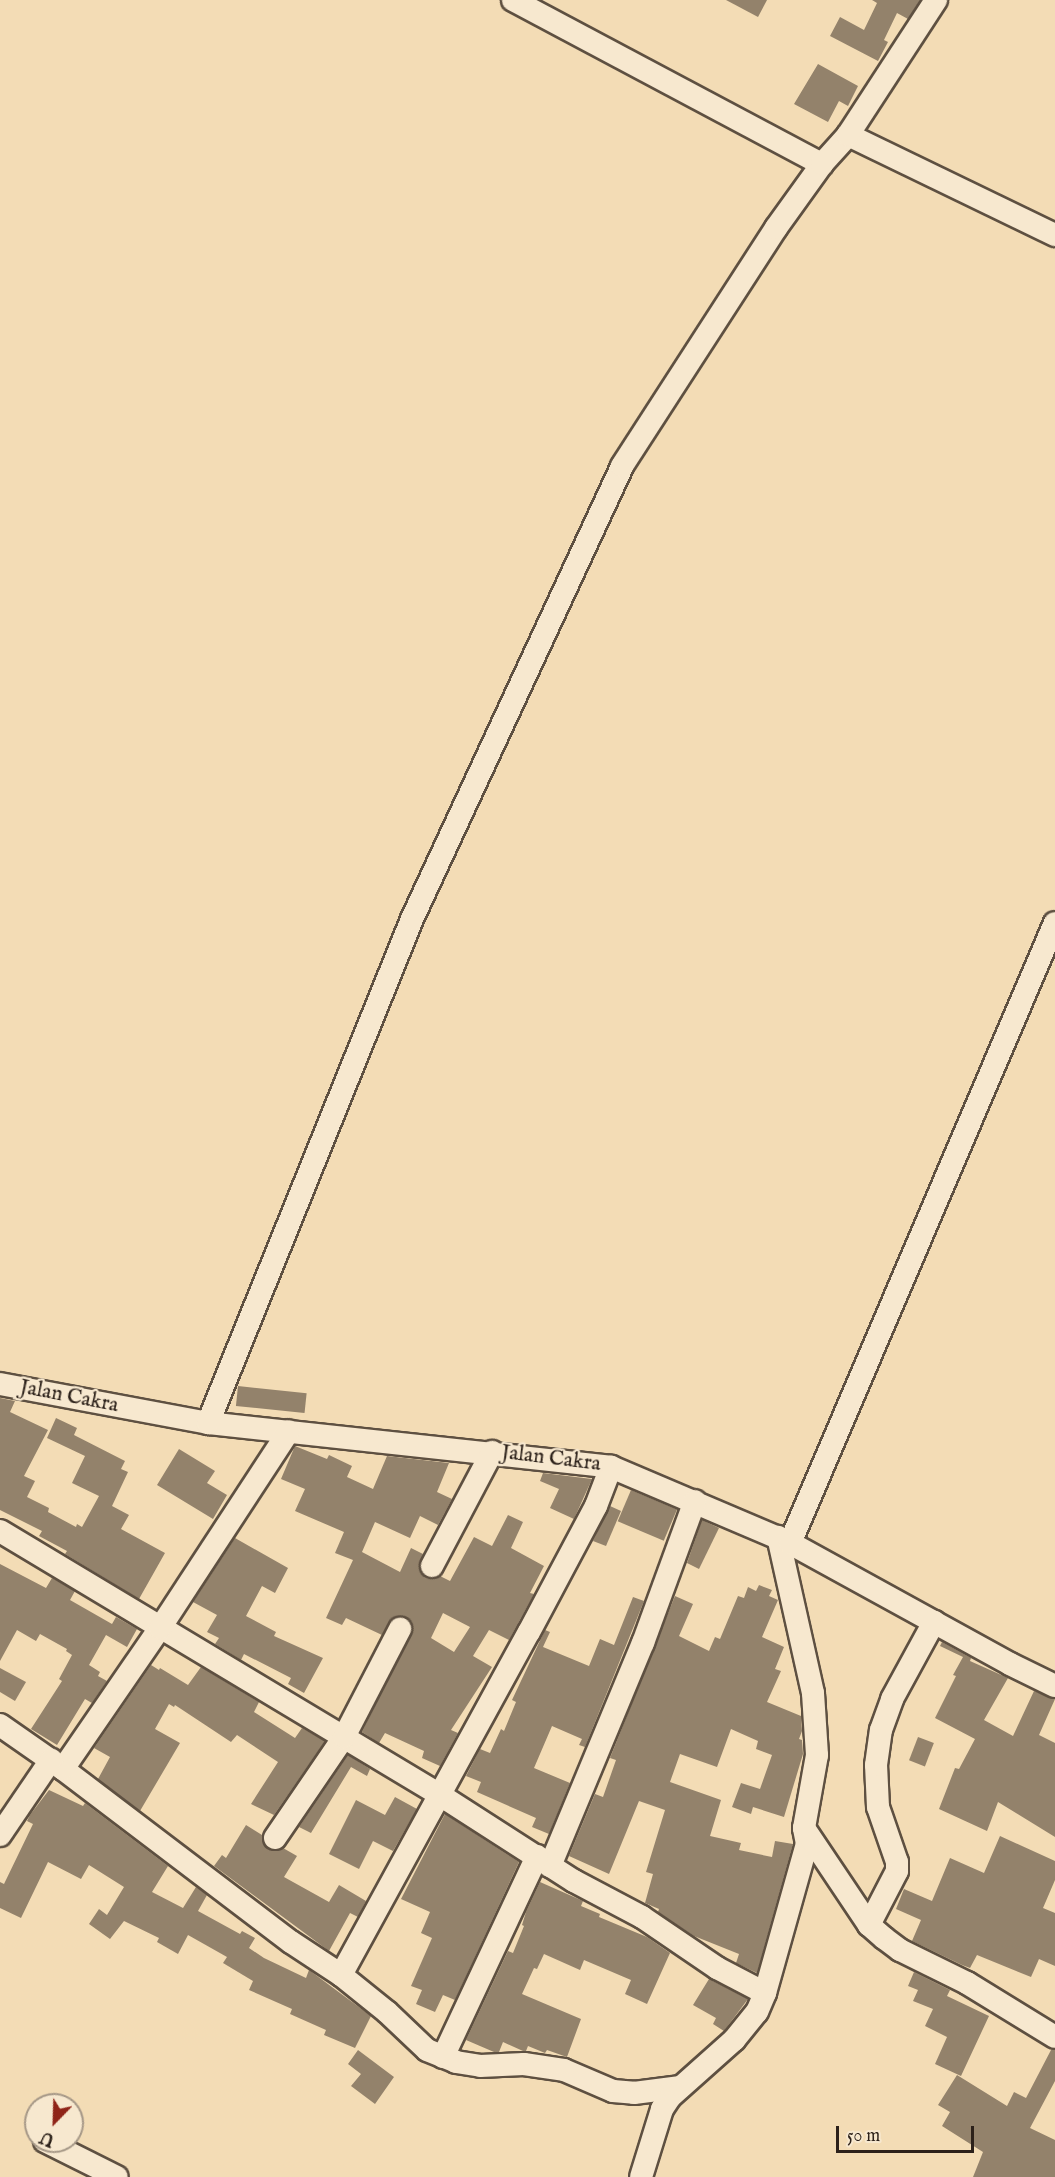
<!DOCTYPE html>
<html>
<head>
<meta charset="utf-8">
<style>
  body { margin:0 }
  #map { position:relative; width:1055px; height:2177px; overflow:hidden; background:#f3dcb5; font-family:"IM FELL English",serif }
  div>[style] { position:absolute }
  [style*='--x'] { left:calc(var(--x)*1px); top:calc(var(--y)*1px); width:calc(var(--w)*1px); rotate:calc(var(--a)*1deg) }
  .building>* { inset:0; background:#93826b; transform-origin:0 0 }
  .roads { filter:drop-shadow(2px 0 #5e5041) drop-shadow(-2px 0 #5e5041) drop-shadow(0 2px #5e5041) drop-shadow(0 -2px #5e5041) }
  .minor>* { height:22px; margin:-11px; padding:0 11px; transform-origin:11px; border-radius:11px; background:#f7e8cf }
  span { translate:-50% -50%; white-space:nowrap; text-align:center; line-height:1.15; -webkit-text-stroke:4.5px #f7e8cf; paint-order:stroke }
  .street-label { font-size:21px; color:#2c211a }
  .north { position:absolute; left:24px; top:2093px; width:60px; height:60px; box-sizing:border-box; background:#f7e8cf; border:2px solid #a69887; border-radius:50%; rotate:203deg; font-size:16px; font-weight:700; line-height:24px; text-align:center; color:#2c211a }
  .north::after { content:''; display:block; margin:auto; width:21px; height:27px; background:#8f2418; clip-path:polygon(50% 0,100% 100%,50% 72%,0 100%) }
  .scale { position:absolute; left:836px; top:2126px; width:138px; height:27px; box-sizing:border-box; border:3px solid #2c211a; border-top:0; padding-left:8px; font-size:18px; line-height:21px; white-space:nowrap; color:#2c211a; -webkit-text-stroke:4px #f7e8cf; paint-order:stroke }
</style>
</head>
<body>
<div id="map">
  <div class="building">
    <i style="clip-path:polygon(726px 0,767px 0,758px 17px)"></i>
    <i style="clip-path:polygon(872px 0,920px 0,908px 19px,897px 13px,884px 40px,888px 42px,878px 61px,830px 36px,840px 17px,864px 30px,877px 3px)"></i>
    <i style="clip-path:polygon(818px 64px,858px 86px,848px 106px,839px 101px,828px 122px,794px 104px)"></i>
    <i style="left:238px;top:1386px;width:69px;height:20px;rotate:6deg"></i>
    <i style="clip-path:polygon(0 1398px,15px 1401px,10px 1412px,48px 1430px,24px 1476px,35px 1481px,27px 1497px,49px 1508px,48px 1512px,76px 1527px,77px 1524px,82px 1527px,99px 1496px,72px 1483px,85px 1456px,47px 1438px,56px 1418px,77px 1428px,74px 1435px,125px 1461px,121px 1469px,128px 1472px,112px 1506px,129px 1515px,121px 1529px,165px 1553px,139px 1599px,65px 1554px,67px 1551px,39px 1536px,42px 1531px,0 1510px)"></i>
    <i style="clip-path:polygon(evenodd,295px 1446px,327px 1459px,329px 1455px,352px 1466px,347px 1477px,373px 1489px,387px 1456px,449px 1463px,437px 1492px,452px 1499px,438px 1525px,420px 1516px,410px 1538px,375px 1522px,362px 1552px,400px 1572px,411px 1548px,423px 1554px,419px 1567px,425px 1578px,433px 1579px,440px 1576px,450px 1581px,474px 1537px,492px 1546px,508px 1515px,523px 1522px,511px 1548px,544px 1566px,530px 1593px,534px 1594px,509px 1640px,489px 1630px,473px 1656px,492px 1667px,451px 1730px,458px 1733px,440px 1766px,422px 1758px,424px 1751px,385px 1733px,379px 1743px,362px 1732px,413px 1628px,411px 1621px,400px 1616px,392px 1618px,382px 1635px,346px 1618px,342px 1625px,326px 1618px,353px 1560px,335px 1553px,344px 1532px,295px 1511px,305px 1489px,281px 1479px,295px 1446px,443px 1613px,470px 1627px,454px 1652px,431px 1638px,443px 1613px)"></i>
    <i style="clip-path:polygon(179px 1449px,215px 1471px,207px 1483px,227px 1495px,213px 1519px,157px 1485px)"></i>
    <i style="clip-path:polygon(543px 1473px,592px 1479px,574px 1519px,550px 1508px,559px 1489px,540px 1481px)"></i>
    <i style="left:631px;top:1490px;width:50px;height:34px;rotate:23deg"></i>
    <i style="clip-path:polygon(610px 1506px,621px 1511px,606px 1546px,593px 1541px)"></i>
    <i style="clip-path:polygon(702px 1520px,719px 1528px,699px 1569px,687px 1563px)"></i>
    <i style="clip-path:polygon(235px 1538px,288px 1568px,275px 1593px,262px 1586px,246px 1616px,276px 1632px,274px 1636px,323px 1658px,304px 1693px,288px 1684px,291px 1678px,244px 1654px,241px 1660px,215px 1644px,219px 1638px,207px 1632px,217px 1615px,193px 1602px)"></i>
    <i style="clip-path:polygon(0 1564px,46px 1588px,52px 1578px,75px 1591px,70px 1600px,112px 1624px,116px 1617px,137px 1629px,127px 1647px,106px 1635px,89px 1665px,100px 1672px,98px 1676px,107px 1681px,92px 1703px,85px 1699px,57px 1745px,31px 1729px,62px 1681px,59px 1679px,72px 1655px,66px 1651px,67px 1649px,40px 1634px,36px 1641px,17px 1630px,0 1661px)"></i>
    <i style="clip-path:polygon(759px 1585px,772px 1590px,769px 1596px,778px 1600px,762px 1637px,784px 1647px,775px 1669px,781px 1671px,767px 1702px,801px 1716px,802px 1731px,799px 1739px,802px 1740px,803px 1754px,784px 1817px,753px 1807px,751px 1814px,732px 1807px,741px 1783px,760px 1789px,772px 1755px,756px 1749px,758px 1741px,731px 1729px,717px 1767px,680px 1754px,670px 1782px,721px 1800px,710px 1836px,741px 1843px,739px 1850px,772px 1857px,775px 1841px,793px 1844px,757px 1973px,736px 1963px,739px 1954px,694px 1936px,658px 1912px,659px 1909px,645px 1903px,653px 1874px,646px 1872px,665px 1810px,639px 1801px,609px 1874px,569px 1856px,595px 1794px,603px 1797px,616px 1760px,610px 1758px,675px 1596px,693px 1604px,679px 1636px,709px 1651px,715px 1637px,720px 1639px,738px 1596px,744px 1598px,748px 1587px,756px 1591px)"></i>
    <i style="clip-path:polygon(633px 1597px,644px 1601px,585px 1747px,579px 1745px,582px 1739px,552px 1726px,534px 1768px,570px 1783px,549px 1834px,532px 1827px,536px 1818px,477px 1792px,481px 1782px,466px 1776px,480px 1749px,490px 1753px,501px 1729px,504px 1731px,516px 1702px,512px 1700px,545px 1630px,550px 1632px,543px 1647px,589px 1666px,600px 1639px,614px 1645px)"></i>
    <i style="clip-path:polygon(942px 1642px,971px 1658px,970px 1661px,1008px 1678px,984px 1720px,1013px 1736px,1034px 1691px,1055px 1699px,1039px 1735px,1055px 1743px,1055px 1837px,998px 1802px,987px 1831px,939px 1809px,955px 1768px,959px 1769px,975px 1739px,935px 1718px,956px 1676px,953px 1675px,963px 1657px,940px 1646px)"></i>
    <i style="clip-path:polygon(151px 1665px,159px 1670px,160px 1668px,188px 1685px,201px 1667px,259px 1702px,254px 1712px,295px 1738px,302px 1728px,325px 1741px,274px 1815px,251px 1804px,278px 1762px,237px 1735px,231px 1742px,175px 1705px,174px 1707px,169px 1704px,155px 1729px,180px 1743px,140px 1811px,98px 1779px,110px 1757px,94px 1748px)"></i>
    <i style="clip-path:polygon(0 1668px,26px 1682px,15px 1701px,0 1692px)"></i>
    <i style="left:918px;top:1737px;width:17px;height:25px;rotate:21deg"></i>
    <i style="clip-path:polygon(348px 1755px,370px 1769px,367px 1776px,351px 1767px,311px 1833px,299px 1827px)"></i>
    <i style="clip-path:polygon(49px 1790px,83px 1806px,85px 1803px,168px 1866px,152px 1892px,183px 1908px,196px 1887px,207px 1895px,198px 1911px,240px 1934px,242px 1931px,255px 1938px,249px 1948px,264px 1958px,306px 1978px,309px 1970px,371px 2016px,355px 2048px,324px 2035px,326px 2030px,290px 2014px,292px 2009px,249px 1990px,253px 1981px,223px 1963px,227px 1957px,188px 1935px,178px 1954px,157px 1942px,159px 1938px,124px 1921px,110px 1939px,89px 1924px,99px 1909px,107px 1915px,124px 1887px,89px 1865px,81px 1879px,48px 1862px,21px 1918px,0 1908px,0 1882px,4px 1884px,33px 1824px,27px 1821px,30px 1815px)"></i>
    <i style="clip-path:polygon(395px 1797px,417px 1809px,393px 1851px,373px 1841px,359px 1869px,329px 1854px,356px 1800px,385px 1815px)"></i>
    <i style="clip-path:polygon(445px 1814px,519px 1862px,455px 2000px,443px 1995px,435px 2012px,416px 2004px,422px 1990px,411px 1986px,432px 1938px,421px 1933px,430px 1912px,401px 1899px)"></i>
    <i style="clip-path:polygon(246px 1825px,262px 1835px,263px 1843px,268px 1849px,275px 1851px,283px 1848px,297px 1856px,284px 1877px,329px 1902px,339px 1885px,366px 1901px,358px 1917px,350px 1913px,329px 1951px,214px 1866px,222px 1855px,226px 1858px)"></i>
    <i style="clip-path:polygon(1000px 1836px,1055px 1861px,1055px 1880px,1043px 1908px,1055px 1913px,1055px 1966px,1039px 1959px,1031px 1977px,977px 1955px,970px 1968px,962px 1965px,912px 1941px,921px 1920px,896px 1909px,904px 1889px,932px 1901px,950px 1858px,984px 1873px)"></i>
    <i style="clip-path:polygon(540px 1882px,583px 1901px,581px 1906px,600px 1914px,599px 1917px,647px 1937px,670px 1953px,647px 2004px,625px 1994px,631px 1980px,584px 1960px,580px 1970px,544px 1954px,537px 1969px,534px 1968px,522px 1994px,581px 2019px,567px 2057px,547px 2050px,545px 2053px,528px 2046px,526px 2051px,523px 2051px,503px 2042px,499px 2052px,494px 2052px,466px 2040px,508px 1951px,513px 1953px,524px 1926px,522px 1925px,526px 1912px)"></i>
    <i style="clip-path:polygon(914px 1972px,950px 1990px,947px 1996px,989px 2016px,961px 2076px,935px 2064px,947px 2037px,925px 2026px,933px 2009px,913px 2001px,918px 1990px,908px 1986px)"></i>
    <i style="clip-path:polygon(709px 1979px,748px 1999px,724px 2031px,713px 2024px,716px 2018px,693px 2005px)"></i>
    <i style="clip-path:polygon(358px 2050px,394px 2077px,375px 2104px,351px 2086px,361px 2074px,348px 2064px)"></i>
    <i style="clip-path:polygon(1051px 2050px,1055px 2050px,1055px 2081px,1030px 2128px,1055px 2140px,1055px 2177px,973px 2177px,983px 2152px,942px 2126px,950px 2112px,938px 2105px,957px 2075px,1007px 2106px,1014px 2092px,1026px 2098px)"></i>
  </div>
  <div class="roads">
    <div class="minor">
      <i style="--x:513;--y:0;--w:350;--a:28"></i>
      <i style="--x:848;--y:135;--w:230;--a:25.8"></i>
      <i style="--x:0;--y:1384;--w:212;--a:10.6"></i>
      <i style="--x:208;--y:1423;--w:405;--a:6.2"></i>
      <i style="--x:611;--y:1467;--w:194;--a:23"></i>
      <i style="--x:790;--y:1543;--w:251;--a:28.8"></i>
      <i style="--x:1010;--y:1664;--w:50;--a:26.1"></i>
      <i style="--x:208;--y:1423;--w:544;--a:-67.96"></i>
      <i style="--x:412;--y:919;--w:499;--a:-65.1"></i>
      <i style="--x:622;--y:466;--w:283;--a:-57.1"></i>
      <i style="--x:776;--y:228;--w:79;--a:-54.3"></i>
      <i style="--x:822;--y:164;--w:39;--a:-48"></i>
      <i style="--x:848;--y:135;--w:161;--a:-56.9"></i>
      <i style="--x:0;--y:1531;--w:513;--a:30.96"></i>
      <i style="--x:440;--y:1795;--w:159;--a:32.7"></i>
      <i style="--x:574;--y:1881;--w:77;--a:27.9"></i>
      <i style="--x:642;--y:1917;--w:91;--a:34.2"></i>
      <i style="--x:717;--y:1968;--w:54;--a:27.5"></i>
      <i style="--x:765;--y:1993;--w:155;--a:-74.3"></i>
      <i style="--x:807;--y:1844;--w:16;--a:-101"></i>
      <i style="--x:804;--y:1828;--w:74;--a:-79.9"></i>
      <i style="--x:817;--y:1755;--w:62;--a:-93.7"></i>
      <i style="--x:813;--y:1693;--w:160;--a:-102.6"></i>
      <i style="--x:790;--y:1543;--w:674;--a:-66.86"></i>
      <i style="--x:432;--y:1566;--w:129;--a:-62.2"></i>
      <i style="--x:0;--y:1725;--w:77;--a:34.9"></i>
      <i style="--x:63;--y:1769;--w:286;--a:37.2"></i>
      <i style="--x:291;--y:1942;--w:60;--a:33.4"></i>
      <i style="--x:341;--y:1975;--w:59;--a:38.8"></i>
      <i style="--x:387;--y:2012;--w:55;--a:43.5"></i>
      <i style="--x:427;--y:2050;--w:31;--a:22"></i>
      <i style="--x:456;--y:2062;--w:24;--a:9"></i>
      <i style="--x:480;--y:2066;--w:44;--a:-2.6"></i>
      <i style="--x:524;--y:2064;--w:40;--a:8.5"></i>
      <i style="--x:564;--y:2070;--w:53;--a:23.2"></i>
      <i style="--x:613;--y:2091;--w:21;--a:5"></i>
      <i style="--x:634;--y:2093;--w:47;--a:-7.3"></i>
      <i style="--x:63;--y:1769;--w:171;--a:-55.5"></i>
      <i style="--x:160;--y:1628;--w:235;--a:-56.8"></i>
      <i style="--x:804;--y:1828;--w:117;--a:56.2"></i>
      <i style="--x:869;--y:1925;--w:20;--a:41"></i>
      <i style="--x:884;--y:1938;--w:20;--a:37"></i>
      <i style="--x:900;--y:1950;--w:75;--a:26.2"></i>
      <i style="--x:967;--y:1983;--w:103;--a:31.5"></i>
      <i style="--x:0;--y:1835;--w:91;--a:-55.8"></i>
      <i style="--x:275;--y:1838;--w:122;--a:-55.7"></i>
      <i style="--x:344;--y:1737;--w:122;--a:-62.6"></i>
      <i style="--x:550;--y:1866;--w:242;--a:-67.4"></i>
      <i style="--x:643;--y:1643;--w:151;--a:-69.9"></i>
      <i style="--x:869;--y:1925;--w:61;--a:-62.6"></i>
      <i style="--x:897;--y:1871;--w:9;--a:-90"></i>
      <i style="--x:897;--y:1862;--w:58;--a:-109.1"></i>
      <i style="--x:878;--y:1807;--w:42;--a:-92.7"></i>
      <i style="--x:876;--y:1765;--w:35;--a:-82"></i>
      <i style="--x:881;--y:1730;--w:33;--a:-70"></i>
      <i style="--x:892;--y:1699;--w:88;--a:-61.4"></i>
      <i style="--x:341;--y:1975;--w:391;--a:-61.3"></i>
      <i style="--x:529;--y:1632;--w:143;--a:-62"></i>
      <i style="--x:596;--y:1506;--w:42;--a:-69"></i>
      <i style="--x:443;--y:2057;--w:222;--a:-64.9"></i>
      <i style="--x:45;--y:2141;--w:80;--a:26.6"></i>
      <i style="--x:641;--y:2177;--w:71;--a:-72.8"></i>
      <i style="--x:662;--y:2109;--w:14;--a:-56"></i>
      <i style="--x:670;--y:2097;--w:86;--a:-41.7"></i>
      <i style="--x:734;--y:2040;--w:36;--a:-51"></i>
      <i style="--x:757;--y:2012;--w:21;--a:-67"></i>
    </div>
  </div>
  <div class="street-label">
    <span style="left:69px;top:1397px;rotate:11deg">Jalan Cakra</span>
    <span style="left:551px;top:1459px;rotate:7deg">Jalan Cakra</span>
  </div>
  <div class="north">U</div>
  <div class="scale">50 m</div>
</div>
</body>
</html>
